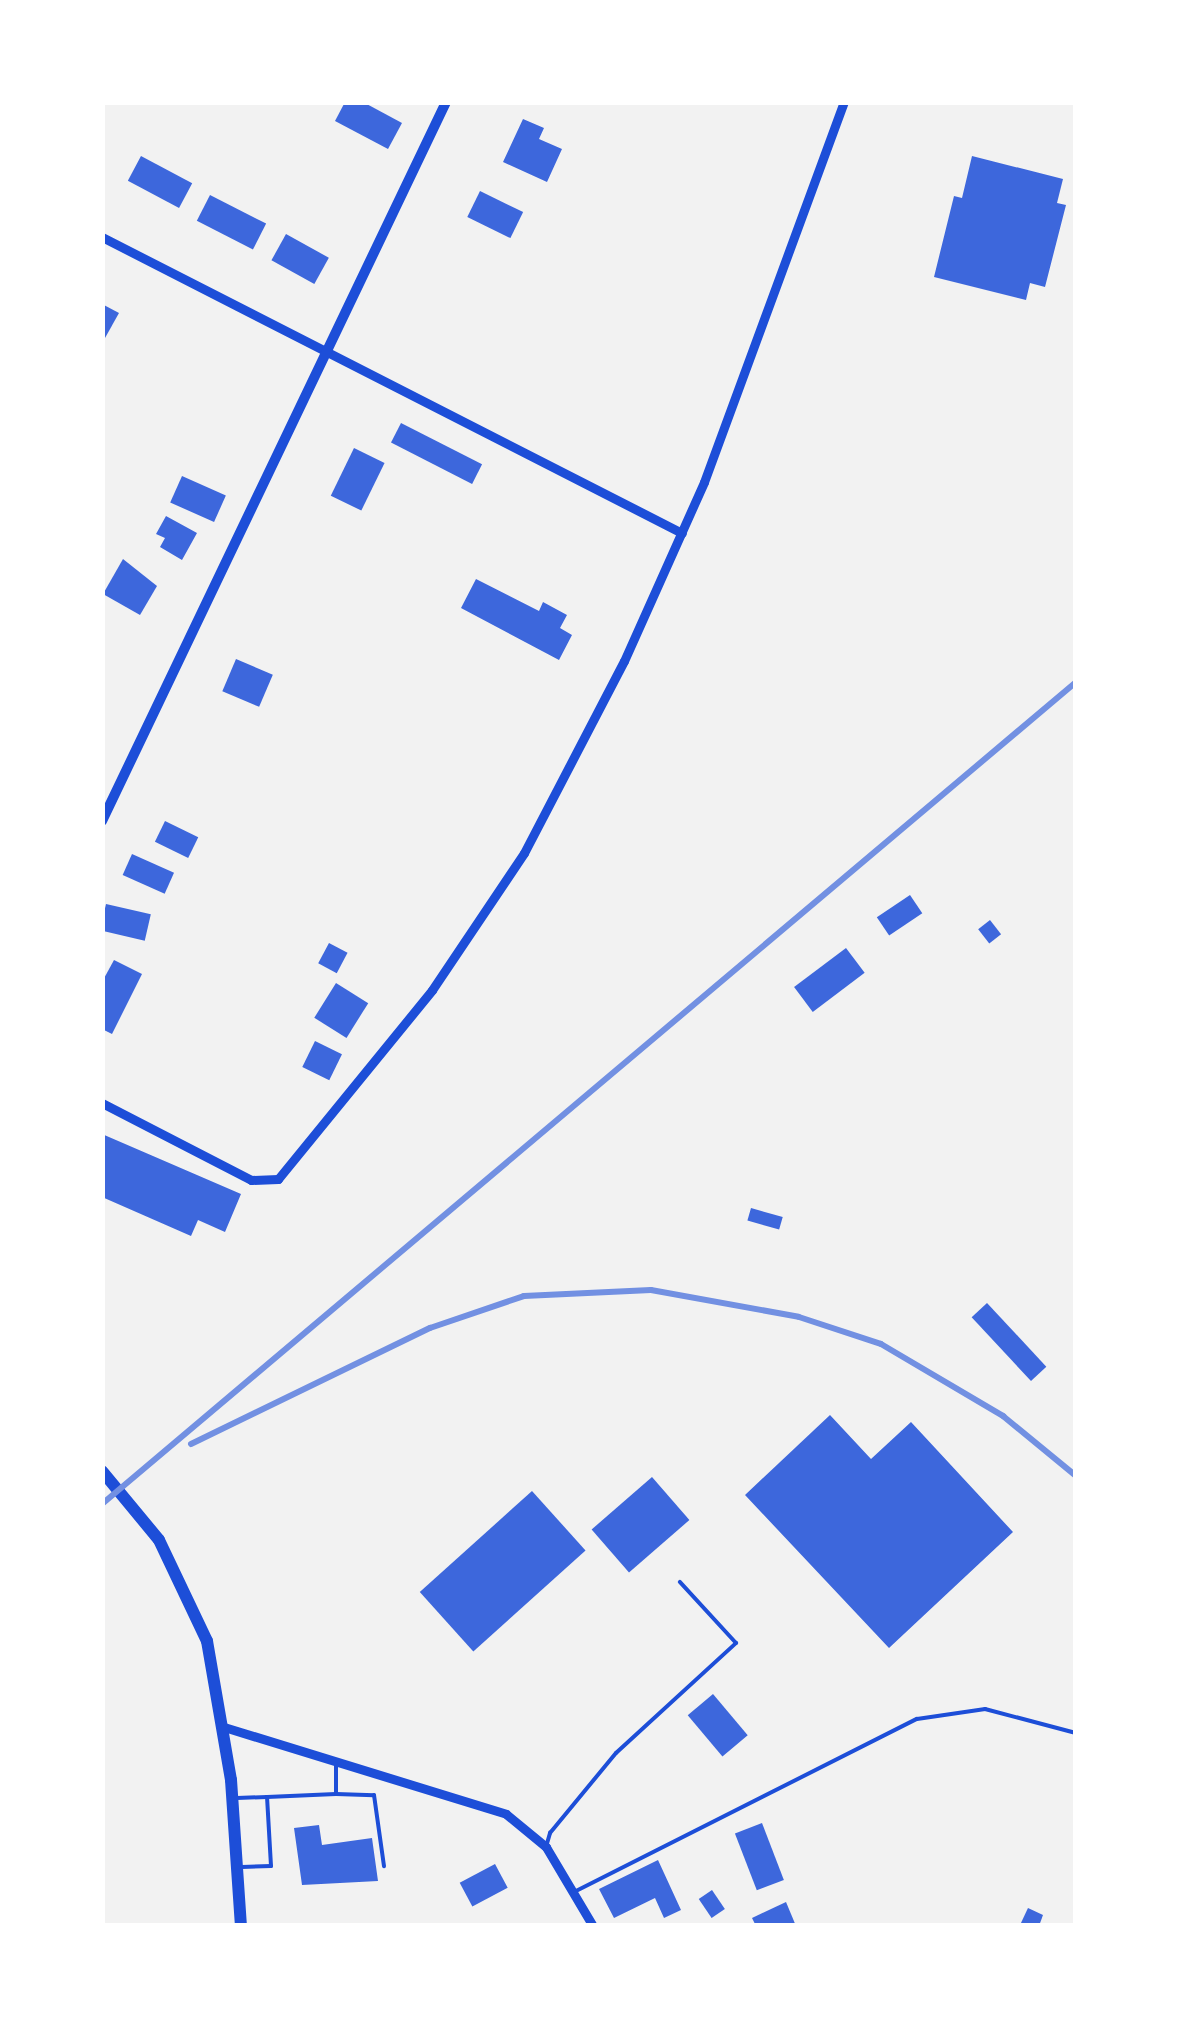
<!DOCTYPE html>
<html>
<head>
<meta charset="utf-8">
<style>
  body { margin:0 }
  #map { position:relative; width:1178px; height:2028px; overflow:hidden; background:#f2f2f2; font-family:Cabin,sans-serif }
  div>[style] { position:absolute }
  [style*='--x'] { left:calc(var(--x)*1px); top:calc(var(--y)*1px); width:calc(var(--w)*1px); rotate:calc(var(--a)*1deg) }
  .building>* { inset:0; background:#3d67dc; transform-origin:0 0 }
  .service>* { height:4px; margin:-2px; padding:0 2px; transform-origin:2px; border-radius:2px; background:#1d4ed8 }
  .minor>* { height:9px; margin:-4.5px; padding:0 4.5px; transform-origin:4.5px; border-radius:4.5px; background:#1d4ed8 }
  .tertiary>* { height:10px; margin:-5px; padding:0 5px; transform-origin:5px; border-radius:5px; background:#1d4ed8 }
  .secondary>* { height:12px; margin:-6px; padding:0 6px; transform-origin:6px; border-radius:6px; background:#1d4ed8 }
  .rail>* { height:6px; margin:-3px; padding:0 3px; transform-origin:3px; border-radius:3px; background:#7290e2 }
  span { translate:-50% -50%; white-space:nowrap; text-align:center; line-height:1.15; -webkit-text-stroke:9px #fff; paint-order:stroke }
  .frame { position:absolute; inset:0; border:105px solid #fff; pointer-events:none }
</style>
</head>
<body>
<div id="map">
  <div class="building">
    <i style="clip-path:polygon(345px 102px,363px 102px,402px 123px,388px 149px,335px 121px)"></i>
    <i style="clip-path:polygon(523px 119px,544px 128px,539px 139px,562px 149px,547px 182px,503px 162px)"></i>
    <i style="left:141px;top:156px;width:58px;height:28px;rotate:28deg"></i>
    <i style="clip-path:polygon(972px 156px,1063px 179px,1057px 203px,1066px 205px,1045px 287px,1030px 283px,1026px 300px,934px 277px,954px 196px,962px 198px)"></i>
    <i style="left:480px;top:191px;width:48px;height:29px;rotate:26deg"></i>
    <i style="left:210px;top:195px;width:63px;height:29px;rotate:27deg"></i>
    <i style="left:286px;top:234px;width:49px;height:30px;rotate:29deg"></i>
    <i style="clip-path:polygon(102px 304px,119px 313px,105px 338px,102px 337px)"></i>
    <i style="left:401px;top:423px;width:91px;height:22px;rotate:27deg"></i>
    <i style="left:354px;top:448px;width:34px;height:53px;rotate:26deg"></i>
    <i style="left:182px;top:476px;width:48px;height:29px;rotate:24deg"></i>
    <i style="clip-path:polygon(166px 516px,197px 533px,182px 560px,160px 547px,165px 538px,156px 534px)"></i>
    <i style="clip-path:polygon(123px 559px,157px 586px,140px 615px,103px 594px)"></i>
    <i style="clip-path:polygon(476px 579px,539px 611px,543px 602px,567px 615px,560px 628px,572px 635px,559px 660px,461px 608px)"></i>
    <i style="left:236px;top:659px;width:40px;height:35px;rotate:23deg"></i>
    <i style="left:165px;top:821px;width:37px;height:23px;rotate:26deg"></i>
    <i style="left:132px;top:854px;width:46px;height:23px;rotate:24deg"></i>
    <i style="left:910px;top:895px;width:22px;height:40px;rotate:56deg"></i>
    <i style="left:106px;top:904px;width:46px;height:27px;rotate:13deg"></i>
    <i style="left:990px;top:920px;width:18px;height:15px;rotate:52deg"></i>
    <i style="left:329px;top:943px;width:21px;height:23px;rotate:28deg"></i>
    <i style="left:846px;top:948px;width:31px;height:65px;rotate:53deg"></i>
    <i style="clip-path:polygon(114px 960px,142px 974px,112px 1034px,102px 1029px,102px 982px)"></i>
    <i style="left:336px;top:983px;width:38px;height:41px;rotate:32deg"></i>
    <i style="left:315px;top:1041px;width:30px;height:29px;rotate:26deg"></i>
    <i style="clip-path:polygon(102px 1134px,241px 1194px,225px 1232px,198px 1220px,191px 1236px,102px 1197px)"></i>
    <i style="left:751px;top:1208px;width:33px;height:13px;rotate:16deg"></i>
    <i style="left:987px;top:1303px;width:87px;height:21px;rotate:47deg"></i>
    <i style="clip-path:polygon(830px 1415px,871px 1459px,911px 1422px,1013px 1532px,889px 1648px,745px 1495px)"></i>
    <i style="left:652px;top:1477px;width:57px;height:80px;rotate:49deg"></i>
    <i style="left:532px;top:1491px;width:80px;height:151px;rotate:48deg"></i>
    <i style="left:713px;top:1694px;width:54px;height:33px;rotate:50deg"></i>
    <i style="left:762px;top:1823px;width:61px;height:29px;rotate:69deg"></i>
    <i style="clip-path:polygon(319px 1825px,322px 1845px,372px 1838px,378px 1881px,302px 1885px,294px 1828px)"></i>
    <i style="clip-path:polygon(658px 1860px,681px 1910px,664px 1918px,655px 1898px,614px 1918px,599px 1889px)"></i>
    <i style="left:495px;top:1864px;width:27px;height:40px;rotate:62deg"></i>
    <i style="left:712px;top:1890px;width:23px;height:16px;rotate:56deg"></i>
    <i style="clip-path:polygon(786px 1902px,796px 1926px,756px 1926px,752px 1918px)"></i>
    <i style="clip-path:polygon(1028px 1908px,1043px 1915px,1039px 1926px,1020px 1925px)"></i>
  </div>
  <div class="service">
    <i style="--x:336;--y:1764;--w:30;--a:90"></i>
    <i style="--x:237;--y:1798;--w:30;--a:-2"></i>
    <i style="--x:546;--y:1847;--w:15;--a:-74"></i>
    <i style="--x:550;--y:1833;--w:104;--a:-50.5"></i>
    <i style="--x:616;--y:1753;--w:163;--a:-42.5"></i>
    <i style="--x:736;--y:1643;--w:83;--a:-132.6"></i>
    <i style="--x:242;--y:1867;--w:29;--a:-2"></i>
    <i style="--x:271;--y:1866;--w:69;--a:-93.3"></i>
    <i style="--x:267;--y:1797;--w:69;--a:-2.5"></i>
    <i style="--x:336;--y:1794;--w:38;--a:2"></i>
    <i style="--x:374;--y:1795;--w:72;--a:82"></i>
    <i style="--x:574;--y:1892;--w:384;--a:-26.8"></i>
    <i style="--x:917;--y:1719;--w:69;--a:-8.4"></i>
    <i style="--x:985;--y:1709;--w:94;--a:14.8"></i>
  </div>
  <div class="minor">
    <i style="--x:102;--y:237;--w:651;--a:27.04"></i>
    <i style="--x:102;--y:1103;--w:168;--a:27.3"></i>
    <i style="--x:251;--y:1180;--w:27;--a:-2"></i>
    <i style="--x:278;--y:1179;--w:244;--a:-50.8"></i>
    <i style="--x:432;--y:990;--w:165;--a:-56.1"></i>
    <i style="--x:524;--y:853;--w:216;--a:-62.5"></i>
    <i style="--x:624;--y:661;--w:196;--a:-65.9"></i>
    <i style="--x:704;--y:482;--w:405;--a:-69.8"></i>
    <i style="--x:224;--y:1727;--w:295;--a:17.1"></i>
    <i style="--x:506;--y:1814;--w:52;--a:39.5"></i>
    <i style="--x:546;--y:1847;--w:92;--a:59.3"></i>
  </div>
  <div class="tertiary">
    <i style="--x:102;--y:821;--w:797;--a:-64.43"></i>
  </div>
  <div class="secondary">
    <i style="--x:102;--y:1471;--w:89;--a:50.4"></i>
    <i style="--x:159;--y:1540;--w:112;--a:64.6"></i>
    <i style="--x:207;--y:1641;--w:141;--a:80.2"></i>
    <i style="--x:231;--y:1780;--w:146;--a:86.1"></i>
  </div>
  <div class="rail">
    <i style="--x:191;--y:1444;--w:266;--a:-25.9"></i>
    <i style="--x:430;--y:1328;--w:99;--a:-18.8"></i>
    <i style="--x:524;--y:1296;--w:127;--a:-2.7"></i>
    <i style="--x:651;--y:1290;--w:150;--a:10.3"></i>
    <i style="--x:799;--y:1317;--w:86;--a:18.2"></i>
    <i style="--x:881;--y:1344;--w:142;--a:30.5"></i>
    <i style="--x:1003;--y:1416;--w:94;--a:39.4"></i>
    <i style="--x:102;--y:1504;--w:1275;--a:-40.16"></i>
  </div>
  <div class="frame"></div>
</div>
</body>
</html>
